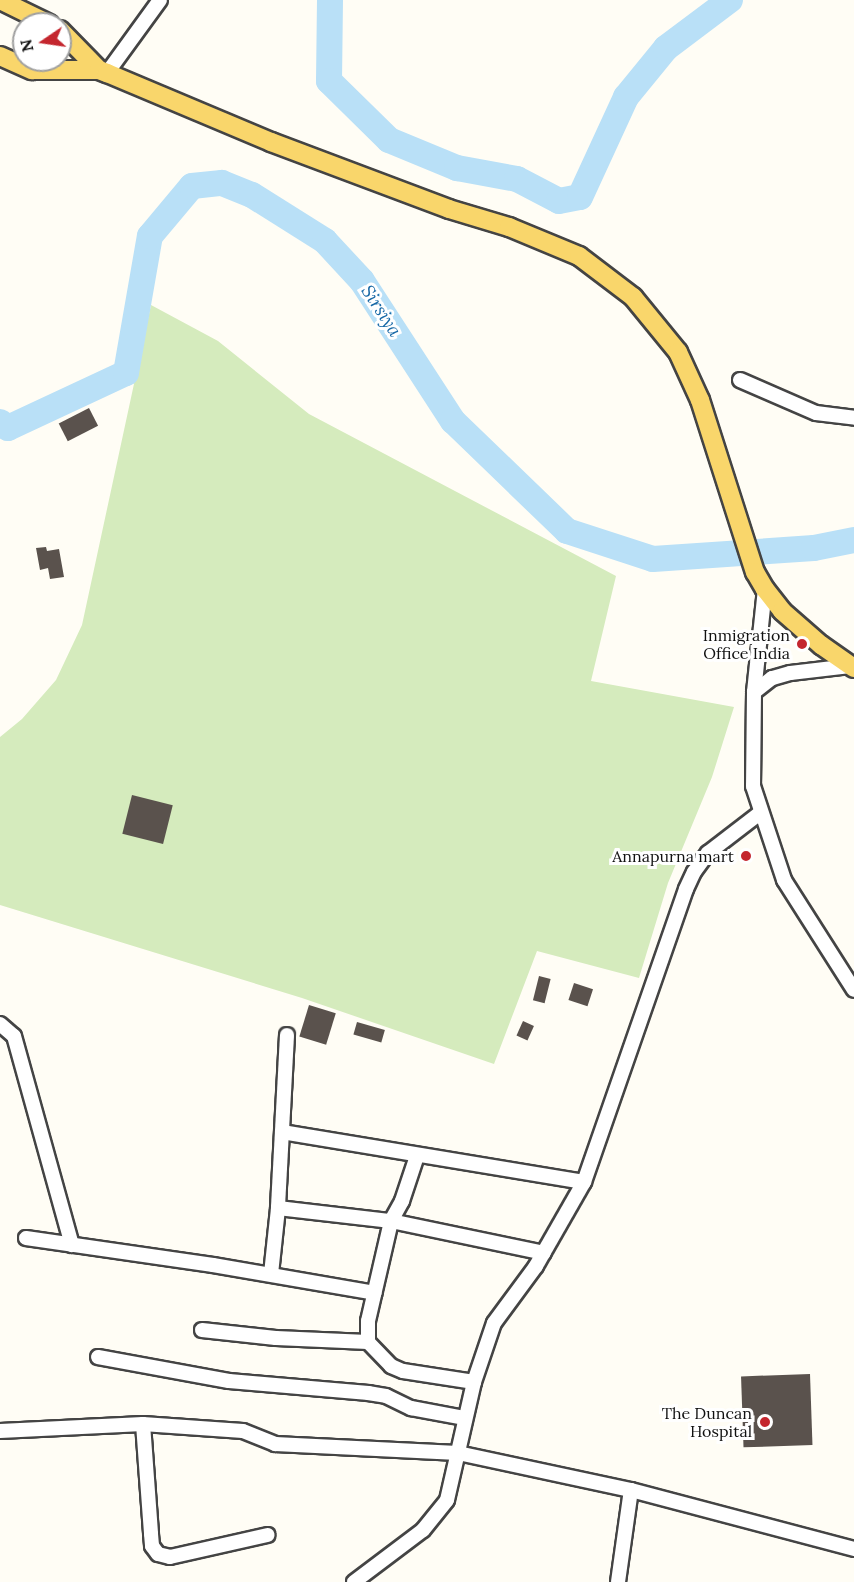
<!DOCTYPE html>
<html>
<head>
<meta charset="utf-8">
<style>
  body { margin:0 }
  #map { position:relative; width:854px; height:1582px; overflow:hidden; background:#fffdf5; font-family:Lora,serif }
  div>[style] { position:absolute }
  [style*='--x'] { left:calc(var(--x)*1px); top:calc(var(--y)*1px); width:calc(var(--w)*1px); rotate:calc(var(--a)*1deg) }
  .green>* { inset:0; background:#d5ebbd }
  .river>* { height:26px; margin:-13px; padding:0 13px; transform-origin:13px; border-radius:13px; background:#b9e0f7 }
  .building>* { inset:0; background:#5a524d; transform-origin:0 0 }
  .roads { filter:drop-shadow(2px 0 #444) drop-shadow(-2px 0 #444) drop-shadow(0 2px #444) drop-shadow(0 -2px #444) }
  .minor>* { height:14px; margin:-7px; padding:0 7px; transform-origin:7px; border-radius:7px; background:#fff }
  .major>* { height:18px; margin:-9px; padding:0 9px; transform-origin:9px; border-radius:9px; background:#f9d66b }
  .dots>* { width:16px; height:16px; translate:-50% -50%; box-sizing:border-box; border:3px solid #fff; border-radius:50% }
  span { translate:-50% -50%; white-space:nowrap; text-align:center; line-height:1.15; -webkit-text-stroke:6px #fff; paint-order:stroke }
  .poi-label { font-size:16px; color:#111 }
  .right { translate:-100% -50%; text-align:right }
  .water-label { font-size:18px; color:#1768a6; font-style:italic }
  .north { position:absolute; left:12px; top:12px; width:60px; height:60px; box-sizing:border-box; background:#fff; border:2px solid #a0a0a0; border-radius:50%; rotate:257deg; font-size:16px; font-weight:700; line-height:24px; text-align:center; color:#111 }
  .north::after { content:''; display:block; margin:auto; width:21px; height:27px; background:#c4262e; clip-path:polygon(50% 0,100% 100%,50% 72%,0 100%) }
</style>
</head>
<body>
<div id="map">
  <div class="green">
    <i style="clip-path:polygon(151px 305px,218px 341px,309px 414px,616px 576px,591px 681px,734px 707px,712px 777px,668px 883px,639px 978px,537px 951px,494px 1064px,302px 998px,0 905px,0 737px,22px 719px,56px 680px,82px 625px)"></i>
  </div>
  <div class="river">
    <i style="--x:330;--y:0;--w:81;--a:90.7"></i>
    <i style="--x:329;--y:81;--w:84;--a:44.5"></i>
    <i style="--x:389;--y:140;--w:74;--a:22.4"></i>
    <i style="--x:457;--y:168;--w:61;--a:10.4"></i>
    <i style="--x:517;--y:179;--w:47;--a:27.6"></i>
    <i style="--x:559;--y:201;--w:21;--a:-11"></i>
    <i style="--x:580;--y:197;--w:110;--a:-65.3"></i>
    <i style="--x:626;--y:97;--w:63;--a:-50.8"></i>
    <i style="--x:666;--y:48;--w:80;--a:-36.9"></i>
    <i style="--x:0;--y:422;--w:10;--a:37"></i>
    <i style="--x:8;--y:428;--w:130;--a:-25"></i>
    <i style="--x:126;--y:373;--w:139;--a:-80.1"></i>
    <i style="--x:150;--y:236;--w:65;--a:-50"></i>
    <i style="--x:192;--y:186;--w:30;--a:-6"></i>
    <i style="--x:222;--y:183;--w:32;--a:22"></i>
    <i style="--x:252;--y:195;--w:86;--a:32.2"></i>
    <i style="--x:325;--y:241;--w:54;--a:47.2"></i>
    <i style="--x:362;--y:281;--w:167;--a:57"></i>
    <i style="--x:453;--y:421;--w:158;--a:44"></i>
    <i style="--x:567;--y:531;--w:90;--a:18"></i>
    <i style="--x:653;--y:559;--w:161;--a:-3.9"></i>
    <i style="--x:814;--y:548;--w:41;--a:-11.3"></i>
  </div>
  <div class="building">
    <i style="left:89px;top:408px;width:20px;height:34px;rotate:63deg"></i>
    <i style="clip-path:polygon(46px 547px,47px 551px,59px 549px,64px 577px,50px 579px,48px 568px,40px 570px,36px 548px)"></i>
    <i style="left:132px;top:795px;width:42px;height:40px;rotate:14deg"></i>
    <i style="left:539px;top:976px;width:12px;height:25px;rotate:14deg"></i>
    <i style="left:574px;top:983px;width:20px;height:18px;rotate:18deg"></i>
    <i style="left:309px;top:1005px;width:28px;height:33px;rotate:17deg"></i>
    <i style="left:523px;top:1021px;width:12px;height:16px;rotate:24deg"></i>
    <i style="left:357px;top:1022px;width:29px;height:13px;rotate:16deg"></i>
    <i style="left:810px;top:1374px;width:71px;height:69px;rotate:88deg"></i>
  </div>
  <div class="roads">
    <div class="minor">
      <i style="--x:107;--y:73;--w:90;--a:-54"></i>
      <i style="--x:740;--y:380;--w:83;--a:23.5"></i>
      <i style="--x:816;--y:413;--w:38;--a:7"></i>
      <i style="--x:850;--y:666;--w:60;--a:173.3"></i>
      <i style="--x:790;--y:673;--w:19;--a:164"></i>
      <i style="--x:772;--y:678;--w:23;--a:142"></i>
      <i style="--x:754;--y:692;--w:94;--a:90.6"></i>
      <i style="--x:753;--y:786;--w:99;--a:71.7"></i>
      <i style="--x:784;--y:880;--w:130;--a:57.5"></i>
      <i style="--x:754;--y:692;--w:104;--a:-83.9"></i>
      <i style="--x:0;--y:1024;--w:18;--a:41"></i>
      <i style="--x:14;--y:1036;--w:217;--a:74.5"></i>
      <i style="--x:287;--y:1035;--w:173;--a:93"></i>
      <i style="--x:278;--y:1208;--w:114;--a:6.6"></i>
      <i style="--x:391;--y:1221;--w:156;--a:11.8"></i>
      <i style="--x:282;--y:1132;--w:306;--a:9.4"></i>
      <i style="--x:26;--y:1238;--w:189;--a:8.2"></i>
      <i style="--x:213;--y:1265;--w:164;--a:9.8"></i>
      <i style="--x:271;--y:1274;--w:66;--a:-83.9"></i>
      <i style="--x:202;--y:1330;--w:74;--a:6.2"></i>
      <i style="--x:276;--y:1338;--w:92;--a:2.5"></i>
      <i style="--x:368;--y:1342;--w:21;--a:-90"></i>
      <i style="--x:368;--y:1321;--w:103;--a:-77"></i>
      <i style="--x:391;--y:1221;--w:23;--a:-61"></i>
      <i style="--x:402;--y:1201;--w:47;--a:-71.6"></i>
      <i style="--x:368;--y:1342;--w:33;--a:46"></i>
      <i style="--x:391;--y:1366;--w:13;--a:23"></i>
      <i style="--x:403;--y:1371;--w:72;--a:8.8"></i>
      <i style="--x:98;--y:1357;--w:133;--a:10.4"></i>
      <i style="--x:229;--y:1381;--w:140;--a:4.9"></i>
      <i style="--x:368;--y:1393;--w:18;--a:9"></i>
      <i style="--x:386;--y:1396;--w:28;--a:26"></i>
      <i style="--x:411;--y:1408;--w:55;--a:10.5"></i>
      <i style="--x:143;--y:1424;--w:110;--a:85.8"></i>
      <i style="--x:151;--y:1534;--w:12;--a:85"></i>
      <i style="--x:152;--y:1546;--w:10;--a:53"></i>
      <i style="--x:158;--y:1554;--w:12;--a:14"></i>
      <i style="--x:170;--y:1557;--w:100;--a:-12.7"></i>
      <i style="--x:0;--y:1431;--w:143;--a:-2.8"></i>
      <i style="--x:143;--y:1424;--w:100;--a:4"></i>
      <i style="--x:243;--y:1431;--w:35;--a:22"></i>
      <i style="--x:275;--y:1444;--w:183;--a:2.8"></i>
      <i style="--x:458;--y:1453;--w:177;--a:12.1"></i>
      <i style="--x:631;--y:1490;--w:231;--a:14.8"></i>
      <i style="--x:354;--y:1582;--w:86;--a:-37"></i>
      <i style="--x:423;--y:1530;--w:38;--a:-51"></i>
      <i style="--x:447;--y:1500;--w:121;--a:-77.1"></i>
      <i style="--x:474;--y:1382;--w:62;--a:-71.3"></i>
      <i style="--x:494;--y:1323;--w:71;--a:-53.6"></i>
      <i style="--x:536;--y:1266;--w:97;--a:-60.3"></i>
      <i style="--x:584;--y:1182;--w:310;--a:-70.8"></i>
      <i style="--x:686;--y:889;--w:19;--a:-65"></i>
      <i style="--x:694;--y:872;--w:24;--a:-54"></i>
      <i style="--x:708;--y:853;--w:66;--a:-37.6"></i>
      <i style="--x:618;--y:1582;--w:93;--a:-82"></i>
    </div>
    <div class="major">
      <i style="--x:0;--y:0;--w:55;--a:26.1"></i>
      <i style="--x:60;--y:30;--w:56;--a:45.7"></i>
      <i style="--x:0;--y:56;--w:35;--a:24"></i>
      <i style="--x:32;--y:70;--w:67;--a:0"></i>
      <i style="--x:99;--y:70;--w:9;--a:21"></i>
      <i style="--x:107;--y:73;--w:178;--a:22.8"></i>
      <i style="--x:271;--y:142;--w:190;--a:20.6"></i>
      <i style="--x:449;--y:209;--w:63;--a:16.7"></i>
      <i style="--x:509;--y:227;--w:76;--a:22.5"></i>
      <i style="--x:579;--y:256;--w:68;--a:37.2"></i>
      <i style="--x:633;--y:297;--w:71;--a:50.7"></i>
      <i style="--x:678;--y:352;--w:53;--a:65.4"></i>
      <i style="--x:700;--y:400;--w:181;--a:72.3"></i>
      <i style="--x:755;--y:572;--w:20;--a:60"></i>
      <i style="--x:765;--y:589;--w:28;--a:52"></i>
      <i style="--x:782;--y:611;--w:52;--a:41.1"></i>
      <i style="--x:821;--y:645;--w:40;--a:34.9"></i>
    </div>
  </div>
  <div class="dots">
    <i style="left:802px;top:644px;background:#c4262e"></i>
    <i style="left:746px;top:856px;background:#c4262e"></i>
    <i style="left:765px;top:1422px;background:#c4262e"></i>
  </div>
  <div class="poi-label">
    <span class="right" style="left:790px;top:644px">Inmigration<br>Office India</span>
    <span class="right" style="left:734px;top:856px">Annapurna mart</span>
    <span class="right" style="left:752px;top:1422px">The Duncan<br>Hospital</span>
  </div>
  <div class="water-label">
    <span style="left:381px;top:311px;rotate:57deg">Sirsiya</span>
  </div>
  <div class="north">N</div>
</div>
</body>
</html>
